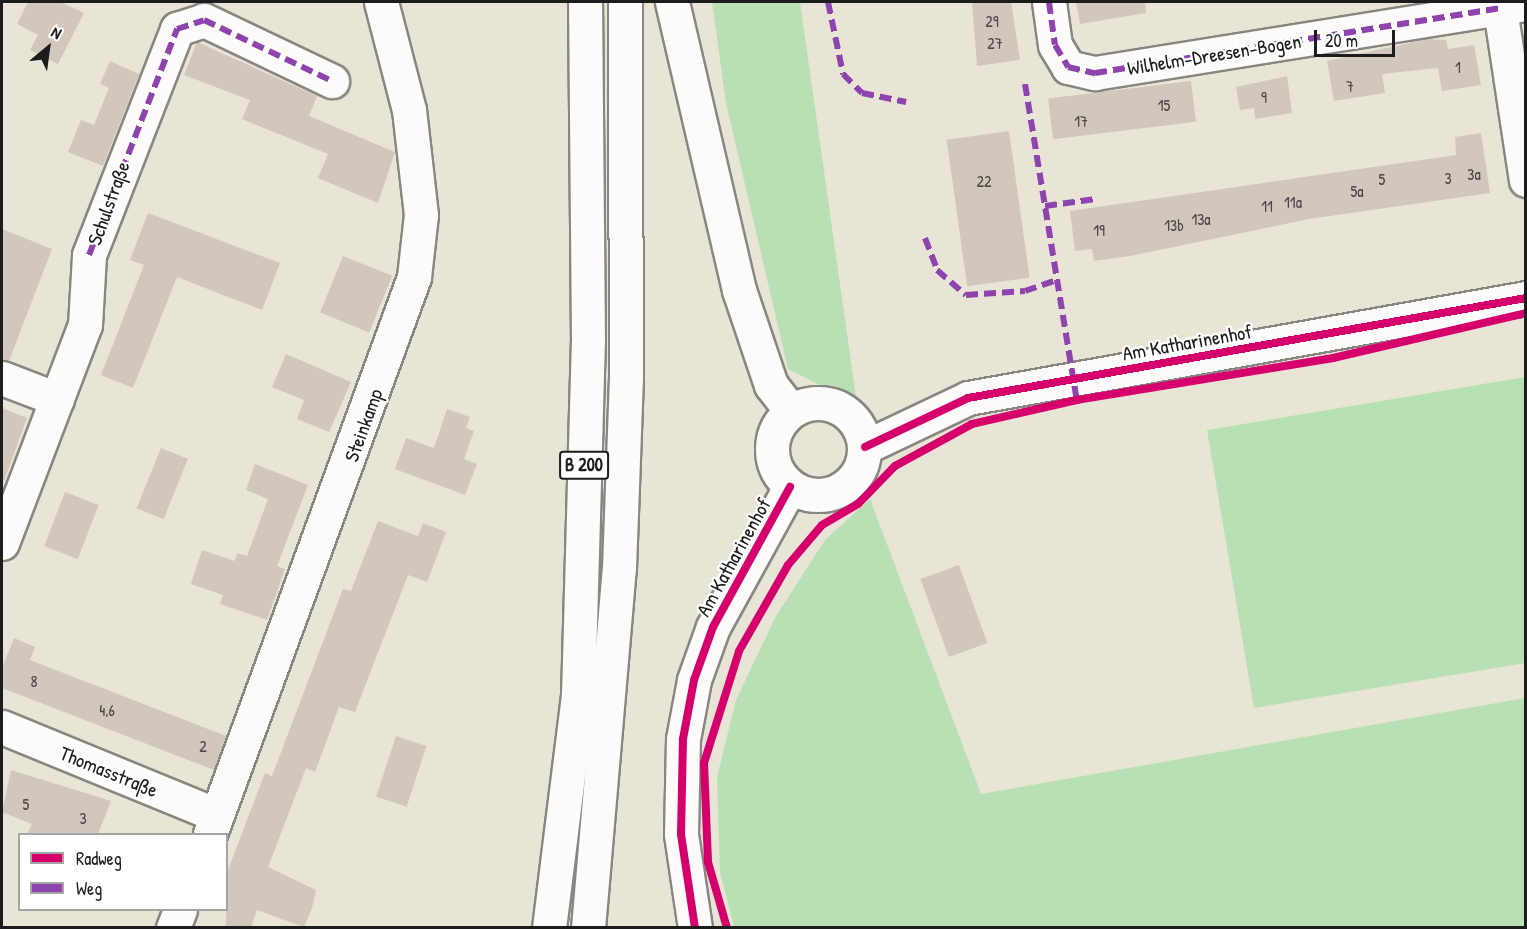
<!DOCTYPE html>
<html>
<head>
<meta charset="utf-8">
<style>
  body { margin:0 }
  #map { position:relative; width:1527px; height:929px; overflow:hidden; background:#e8e4d6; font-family:"Patrick Hand",sans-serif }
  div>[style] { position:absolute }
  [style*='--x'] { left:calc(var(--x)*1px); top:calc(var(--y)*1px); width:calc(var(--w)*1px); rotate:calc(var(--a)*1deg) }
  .green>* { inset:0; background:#b9e0b4 }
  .building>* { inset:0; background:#d2c7bd; transform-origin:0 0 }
  .roads { filter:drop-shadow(2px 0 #888680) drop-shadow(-2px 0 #888680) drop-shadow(0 2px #888680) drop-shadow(0 -2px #888680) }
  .minor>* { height:33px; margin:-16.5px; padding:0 16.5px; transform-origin:16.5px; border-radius:16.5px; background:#fcfbf9 }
  .major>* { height:33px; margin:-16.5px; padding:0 16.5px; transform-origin:16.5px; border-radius:16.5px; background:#fcfbf9 }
  .major>.ring { margin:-16.5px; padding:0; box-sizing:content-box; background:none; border:33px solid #fcfbf9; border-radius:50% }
  .highway>* { height:33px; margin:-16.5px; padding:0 16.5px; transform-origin:16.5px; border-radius:16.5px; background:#fcfbf9 }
  .quiet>* { height:6px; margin-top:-3px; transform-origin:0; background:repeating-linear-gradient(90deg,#8e44ad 0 12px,transparent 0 18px) }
  .cycleway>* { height:8px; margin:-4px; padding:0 4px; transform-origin:4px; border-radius:4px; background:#d6006c }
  span { translate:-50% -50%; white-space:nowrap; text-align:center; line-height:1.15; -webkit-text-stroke:4.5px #fff; paint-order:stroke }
  .number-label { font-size:16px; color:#4a4744 }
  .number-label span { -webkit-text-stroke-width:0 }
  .shield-label span { padding:2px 4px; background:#fff; border:2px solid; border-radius:4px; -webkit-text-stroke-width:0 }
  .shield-label { font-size:18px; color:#1c1c1c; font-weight:700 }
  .street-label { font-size:20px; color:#1c1c1c }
  .frame { position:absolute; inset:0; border:3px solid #1c1c1c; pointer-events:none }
  .legend { position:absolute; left:18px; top:833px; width:210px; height:78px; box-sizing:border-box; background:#fff; border:2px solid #a4a4a4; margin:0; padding:8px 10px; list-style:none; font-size:18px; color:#1c1c1c }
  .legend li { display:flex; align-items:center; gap:12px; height:30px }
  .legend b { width:30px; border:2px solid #a4a4a4 }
  .north { position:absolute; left:18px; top:18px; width:60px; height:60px; -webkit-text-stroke:4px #fff; paint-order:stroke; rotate:29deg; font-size:16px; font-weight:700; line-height:24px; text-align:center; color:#1c1c1c }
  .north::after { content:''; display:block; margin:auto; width:21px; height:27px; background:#1c1c1c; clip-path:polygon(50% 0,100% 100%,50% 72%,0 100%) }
  .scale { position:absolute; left:1314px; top:30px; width:81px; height:27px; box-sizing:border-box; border:3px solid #1c1c1c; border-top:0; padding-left:8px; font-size:18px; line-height:21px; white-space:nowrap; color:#1c1c1c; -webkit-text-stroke:4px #fff; paint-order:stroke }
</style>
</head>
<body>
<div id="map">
  <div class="green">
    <i style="clip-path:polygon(712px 2px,800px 2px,857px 404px,788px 369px,726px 103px)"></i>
    <i style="clip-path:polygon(1525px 377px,1525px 663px,1254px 708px,1207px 430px)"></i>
    <i style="clip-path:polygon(870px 499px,981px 794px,1525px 698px,1525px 927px,734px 927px,720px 872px,717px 777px,736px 700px,776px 616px,825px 540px)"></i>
  </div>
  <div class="building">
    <i style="clip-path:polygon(28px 2px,61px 2px,84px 13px,58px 64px,30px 50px,38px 35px,17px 24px)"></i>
    <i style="clip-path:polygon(972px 2px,1011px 2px,1020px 60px,977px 66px)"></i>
    <i style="clip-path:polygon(1076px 2px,1145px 2px,1146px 13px,1080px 24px)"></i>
    <i style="clip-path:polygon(1428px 39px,1446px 40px,1448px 49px,1474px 45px,1481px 85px,1442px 91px,1438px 68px,1382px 74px,1385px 93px,1334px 101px,1327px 61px)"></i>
    <i style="clip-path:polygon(197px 42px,317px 96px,309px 116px,395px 152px,378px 203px,318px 178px,328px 154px,242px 119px,250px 100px,184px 75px)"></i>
    <i style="clip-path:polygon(110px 61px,139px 74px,103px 166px,68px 152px,81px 120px,94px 125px,109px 88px,100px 84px)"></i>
    <i style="clip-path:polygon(1287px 76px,1292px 113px,1255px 119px,1254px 108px,1240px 110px,1236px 87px)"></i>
    <i style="left:1191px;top:81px;width:41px;height:144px;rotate:83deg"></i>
    <i style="left:1009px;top:131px;width:148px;height:63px;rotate:82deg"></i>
    <i style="clip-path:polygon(1481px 133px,1490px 193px,1309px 219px,1130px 256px,1094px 261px,1092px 249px,1075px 251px,1070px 211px,1456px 155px,1455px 137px)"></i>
    <i style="clip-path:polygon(148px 213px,280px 263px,262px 310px,177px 277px,133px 388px,101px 375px,144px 265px,130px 260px)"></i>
    <i style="clip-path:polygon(2px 229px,52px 249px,9px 361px,2px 360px)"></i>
    <i style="left:343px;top:256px;width:53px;height:61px;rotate:22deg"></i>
    <i style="clip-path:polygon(286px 354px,351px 382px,329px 432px,297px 419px,304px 400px,272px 387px)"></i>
    <i style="clip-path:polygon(2px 408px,27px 418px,4px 481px,2px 480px)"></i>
    <i style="clip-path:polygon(447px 409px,470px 417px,466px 428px,474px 431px,464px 459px,477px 464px,465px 495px,395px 469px,406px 438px,434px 448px)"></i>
    <i style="left:161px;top:448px;width:29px;height:65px;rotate:22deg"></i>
    <i style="clip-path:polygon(255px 464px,308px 485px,277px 566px,285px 569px,267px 620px,220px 604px,223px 595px,191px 584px,202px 550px,235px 561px,237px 553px,247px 556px,268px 499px,246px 490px)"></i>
    <i style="left:65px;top:492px;width:36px;height:58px;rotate:21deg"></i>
    <i style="clip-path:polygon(378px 521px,418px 536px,423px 523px,446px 532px,427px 582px,408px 575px,355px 712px,339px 707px,315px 772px,306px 768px,268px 867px,316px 890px,312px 908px,304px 927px,257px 910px,251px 927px,226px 927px,226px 875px,265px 773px,272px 776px,343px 589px,351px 591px)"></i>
    <i style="left:959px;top:565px;width:83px;height:41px;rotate:70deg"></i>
    <i style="clip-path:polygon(14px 638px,35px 647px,30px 660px,226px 736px,214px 770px,2px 688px,2px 668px)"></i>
    <i style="left:396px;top:736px;width:32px;height:64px;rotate:18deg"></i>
    <i style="clip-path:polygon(11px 770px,111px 801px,98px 834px,27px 834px,32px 824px,2px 812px)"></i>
  </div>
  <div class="roads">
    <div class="minor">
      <i style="--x:1049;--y:2;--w:43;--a:82.1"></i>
      <i style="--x:1055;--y:45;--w:26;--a:59"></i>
      <i style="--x:1068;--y:67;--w:28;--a:13"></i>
      <i style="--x:1095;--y:73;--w:436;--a:-9.1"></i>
      <i style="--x:1499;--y:2;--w:180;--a:81.4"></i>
      <i style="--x:2;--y:378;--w:59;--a:20.9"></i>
      <i style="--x:865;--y:447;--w:114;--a:-25.4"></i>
      <i style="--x:968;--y:398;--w:567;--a:-10.16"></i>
      <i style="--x:2;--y:543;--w:233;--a:-69.2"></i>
      <i style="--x:85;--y:325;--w:70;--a:-86.7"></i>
      <i style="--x:89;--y:255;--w:243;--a:-68.7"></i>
      <i style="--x:177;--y:29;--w:28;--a:-18"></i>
      <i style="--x:204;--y:20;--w:142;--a:25.5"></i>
      <i style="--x:2;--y:727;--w:232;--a:22.3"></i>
      <i style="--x:210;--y:834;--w:593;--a:-69.88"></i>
      <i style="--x:414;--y:277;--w:62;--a:-83.6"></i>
      <i style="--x:421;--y:215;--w:106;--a:-96.5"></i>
      <i style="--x:409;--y:110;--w:112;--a:-104.5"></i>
      <i style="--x:173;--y:928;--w:19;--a:-69"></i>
    </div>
    <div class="major">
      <i class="ring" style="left:772px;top:403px;width:59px;height:59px"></i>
      <i style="--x:695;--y:928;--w:95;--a:-98.5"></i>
      <i style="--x:681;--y:834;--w:95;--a:-88.8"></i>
      <i style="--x:683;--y:739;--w:60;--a:-79.4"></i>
      <i style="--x:694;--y:680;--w:56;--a:-70.3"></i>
      <i style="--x:713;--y:627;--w:160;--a:-61.2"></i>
    </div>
    <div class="highway">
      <i style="--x:672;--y:2;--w:296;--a:76.9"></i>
      <i style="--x:739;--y:290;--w:100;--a:71.4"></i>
      <i style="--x:771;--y:385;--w:33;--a:52"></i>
      <i style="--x:549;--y:928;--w:234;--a:-82.9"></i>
      <i style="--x:578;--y:696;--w:355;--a:-88.4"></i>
      <i style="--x:588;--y:341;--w:339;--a:-90.5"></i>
      <i style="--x:588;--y:928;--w:361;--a:-85.1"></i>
      <i style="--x:619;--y:568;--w:191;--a:-87.9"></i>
      <i style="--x:626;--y:377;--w:375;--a:-90.2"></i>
    </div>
  </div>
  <div class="quiet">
    <i style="--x:828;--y:2;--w:74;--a:78.2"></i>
    <i style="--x:843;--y:74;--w:27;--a:45"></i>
    <i style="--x:862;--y:93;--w:45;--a:11.6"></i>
    <i style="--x:1049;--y:2;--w:43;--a:82.1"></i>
    <i style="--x:1055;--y:45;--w:26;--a:59"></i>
    <i style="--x:1068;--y:67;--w:28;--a:13"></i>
    <i style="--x:1095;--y:73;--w:410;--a:-9.1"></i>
    <i style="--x:1025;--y:84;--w:320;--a:80.7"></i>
    <i style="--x:1045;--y:206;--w:51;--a:-7.8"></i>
    <i style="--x:925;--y:238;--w:34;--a:69"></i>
    <i style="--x:937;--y:270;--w:38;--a:41"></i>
    <i style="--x:966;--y:295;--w:59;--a:-3.9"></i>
    <i style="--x:1025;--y:291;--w:34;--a:-19"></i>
    <i style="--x:89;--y:255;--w:243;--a:-68.7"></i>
    <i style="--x:177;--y:29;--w:28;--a:-18"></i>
    <i style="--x:204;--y:20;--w:142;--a:25.5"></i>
  </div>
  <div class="cycleway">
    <i style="--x:865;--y:447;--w:114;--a:-25.4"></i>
    <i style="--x:968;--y:398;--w:567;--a:-10.16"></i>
    <i style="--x:695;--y:928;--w:95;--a:-98.5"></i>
    <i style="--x:681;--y:834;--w:95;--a:-88.8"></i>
    <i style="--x:683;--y:739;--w:60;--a:-79.4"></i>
    <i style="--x:694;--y:680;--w:56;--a:-70.3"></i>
    <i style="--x:713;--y:627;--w:160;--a:-61.2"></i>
    <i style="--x:727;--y:928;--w:69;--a:-106.1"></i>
    <i style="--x:708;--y:862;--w:99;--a:-92.3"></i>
    <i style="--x:704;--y:763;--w:117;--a:-72.6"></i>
    <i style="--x:739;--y:651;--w:99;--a:-60.3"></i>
    <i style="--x:788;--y:565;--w:52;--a:-49.6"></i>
    <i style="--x:822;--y:525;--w:42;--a:-30.3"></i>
    <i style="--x:858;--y:504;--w:53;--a:-45.8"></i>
    <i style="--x:895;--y:466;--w:88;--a:-28.6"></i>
    <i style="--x:972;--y:424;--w:108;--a:-12.9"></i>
    <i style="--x:1077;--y:400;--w:259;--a:-9.3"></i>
    <i style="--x:1333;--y:358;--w:198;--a:-13.1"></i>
  </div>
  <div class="number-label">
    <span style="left:992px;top:21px">29</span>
    <span style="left:995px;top:43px">27</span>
    <span style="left:1458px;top:67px">1</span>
    <span style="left:1350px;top:86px">7</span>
    <span style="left:1264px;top:97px">9</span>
    <span style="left:1164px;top:105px">15</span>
    <span style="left:1081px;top:121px">17</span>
    <span style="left:1474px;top:174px">3a</span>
    <span style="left:1448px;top:178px">3</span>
    <span style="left:1382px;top:179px">5</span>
    <span style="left:984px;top:181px">22</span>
    <span style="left:1357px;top:191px">5a</span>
    <span style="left:1293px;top:202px">11a</span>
    <span style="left:1267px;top:206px">11</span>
    <span style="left:1201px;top:219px">13a</span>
    <span style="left:1174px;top:225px">13b</span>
    <span style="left:1099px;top:230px">19</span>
    <span style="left:34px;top:681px">8</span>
    <span style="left:107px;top:710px">4,6</span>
    <span style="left:203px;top:746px">2</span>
    <span style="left:26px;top:804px">5</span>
    <span style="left:83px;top:818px">3</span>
  </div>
  <div class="shield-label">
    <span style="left:584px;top:465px">B 200</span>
  </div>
  <div class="street-label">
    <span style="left:1214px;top:54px;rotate:-9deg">Wilhelm-Dreesen-Bogen</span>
    <span style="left:108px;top:203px;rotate:-70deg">Schulstraße</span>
    <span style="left:1187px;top:342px;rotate:-10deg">Am Katharinenhof</span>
    <span style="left:363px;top:425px;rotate:-70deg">Steinkamp</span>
    <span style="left:733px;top:557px;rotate:-61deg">Am Katharinenhof</span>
    <span style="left:109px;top:771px;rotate:22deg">Thomasstraße</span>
  </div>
  <div class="frame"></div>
  <ul class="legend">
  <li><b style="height:8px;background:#d6006c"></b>Radweg</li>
  <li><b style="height:8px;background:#8e44ad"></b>Weg</li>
  </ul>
  <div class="north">N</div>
  <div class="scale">20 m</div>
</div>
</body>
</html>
